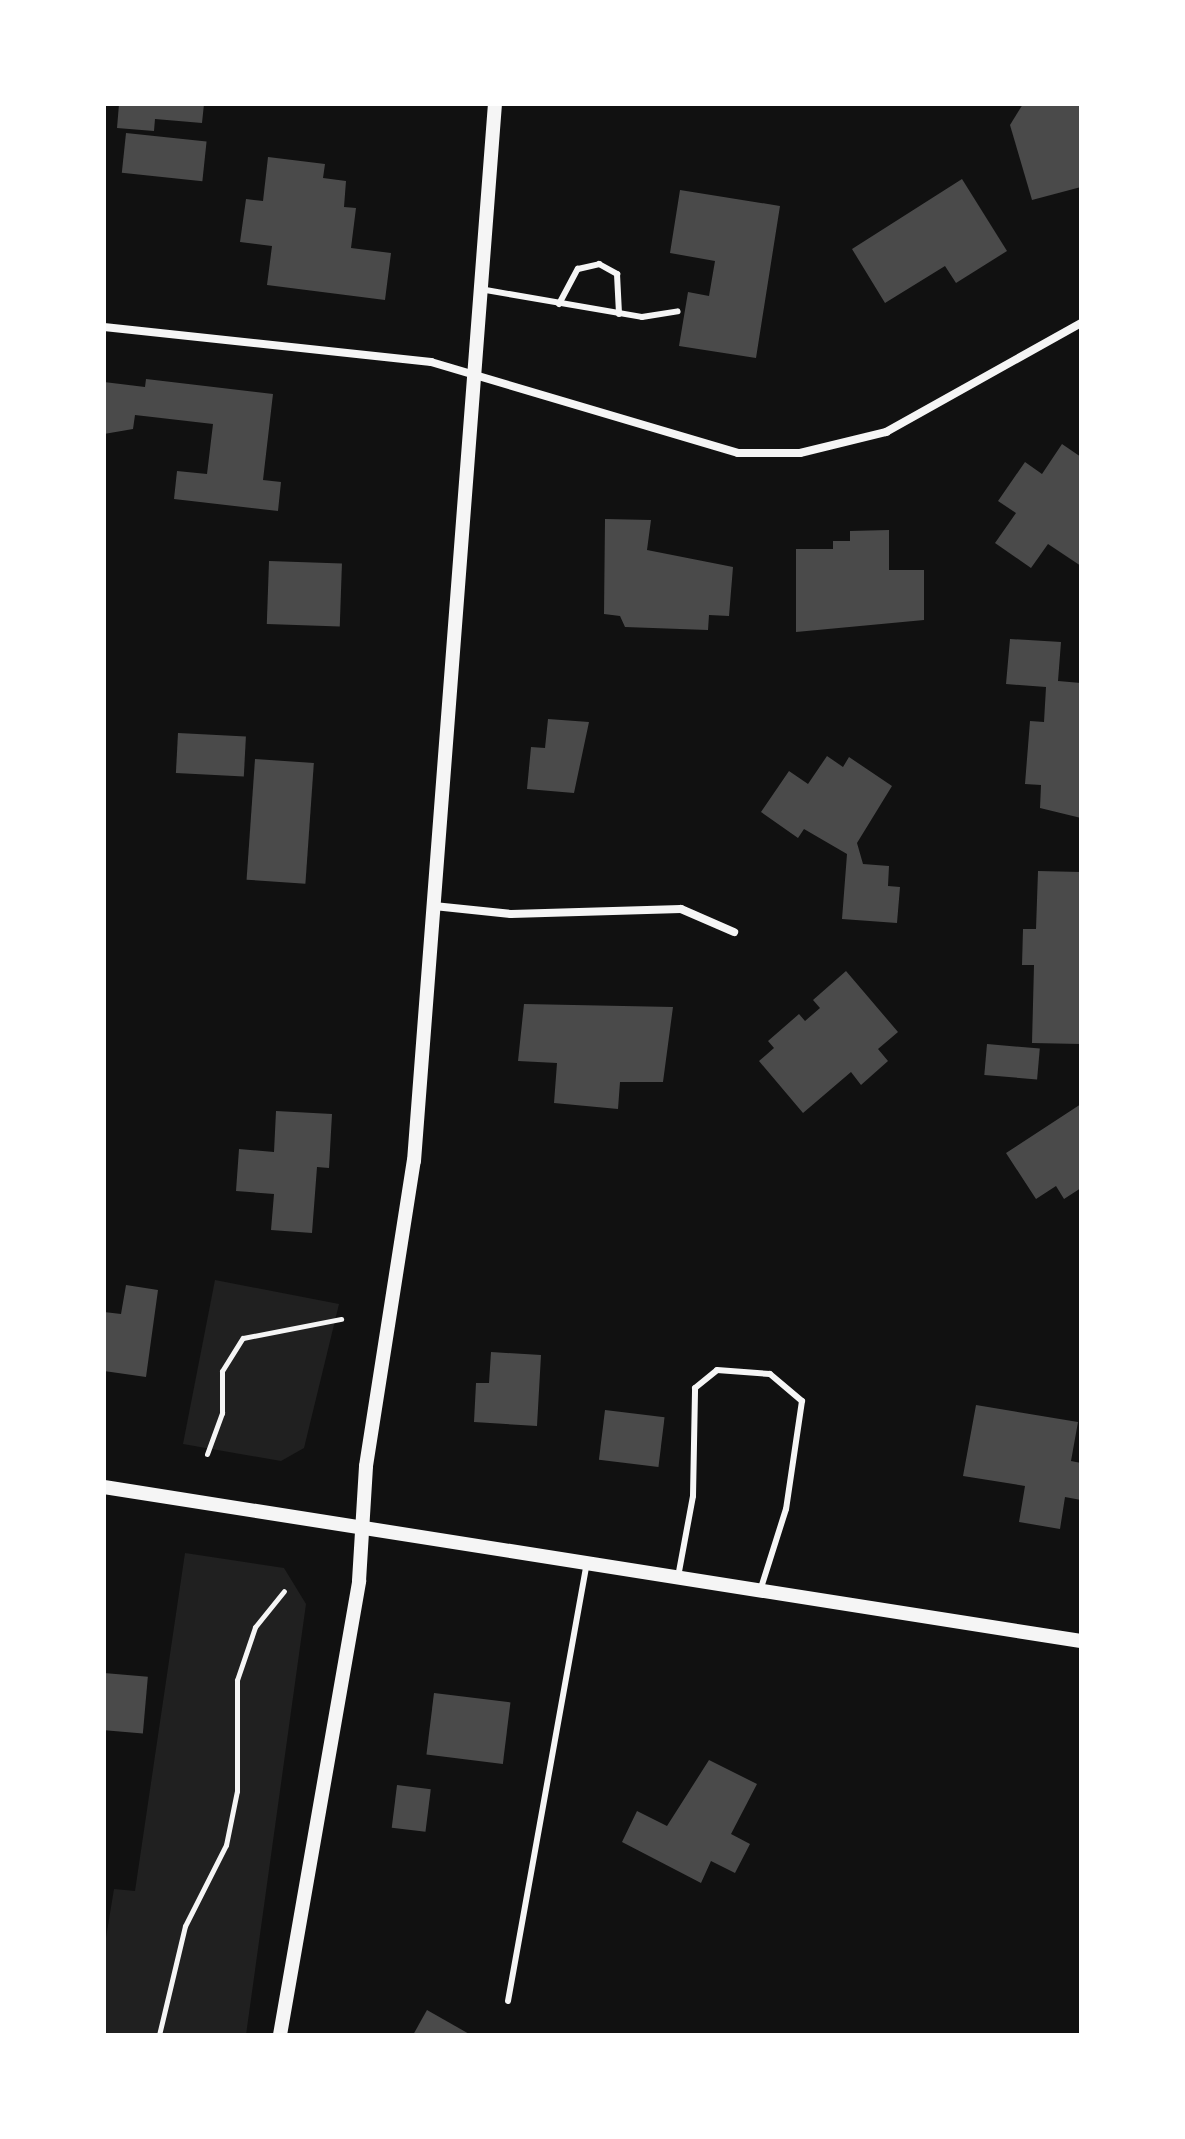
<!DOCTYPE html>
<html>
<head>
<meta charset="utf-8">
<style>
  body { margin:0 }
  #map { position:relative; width:1185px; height:2139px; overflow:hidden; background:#111; font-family:"Archivo Narrow",sans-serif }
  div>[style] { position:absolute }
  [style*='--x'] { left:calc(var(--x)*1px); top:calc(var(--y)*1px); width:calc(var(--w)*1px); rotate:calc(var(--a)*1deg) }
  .green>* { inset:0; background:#202020 }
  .building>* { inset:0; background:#4a4a4a; transform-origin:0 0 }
  .path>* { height:5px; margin:-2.5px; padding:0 2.5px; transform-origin:2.5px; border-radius:2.5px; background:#f5f5f5 }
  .service>* { height:6px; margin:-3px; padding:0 3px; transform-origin:3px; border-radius:3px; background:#f5f5f5 }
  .minor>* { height:8px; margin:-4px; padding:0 4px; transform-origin:4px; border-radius:4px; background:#f5f5f5 }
  .tertiary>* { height:14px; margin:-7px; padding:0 7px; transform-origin:7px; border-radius:7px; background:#f5f5f5 }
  span { translate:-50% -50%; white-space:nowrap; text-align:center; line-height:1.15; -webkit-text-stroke:6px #fff; paint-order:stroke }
  .frame { position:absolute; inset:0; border:106px solid #fff; pointer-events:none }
</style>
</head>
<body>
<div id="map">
  <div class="green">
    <i style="clip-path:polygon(215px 1280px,339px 1304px,304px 1448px,281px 1461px,183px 1444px)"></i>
    <i style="clip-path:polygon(185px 1553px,284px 1568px,306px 1604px,246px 2035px,104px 2035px,104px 1950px,114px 1889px,135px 1891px)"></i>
  </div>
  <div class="building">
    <i style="clip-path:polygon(119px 104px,204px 104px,202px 123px,155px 119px,154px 131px,117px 128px)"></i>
    <i style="clip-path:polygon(1023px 104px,1081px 104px,1081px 187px,1032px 200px,1010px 125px)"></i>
    <i style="left:126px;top:133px;width:81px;height:40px;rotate:6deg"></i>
    <i style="clip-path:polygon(268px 157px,325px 164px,323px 178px,346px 181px,344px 207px,356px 208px,351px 248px,391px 253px,385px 300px,267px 285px,272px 246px,240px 242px,246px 199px,263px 201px)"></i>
    <i style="clip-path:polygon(962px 179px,1007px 251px,956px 283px,945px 266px,885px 303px,852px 249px)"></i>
    <i style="clip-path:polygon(680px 190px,780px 206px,756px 358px,679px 346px,688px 292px,709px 296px,715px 261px,670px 253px)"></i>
    <i style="clip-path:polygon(146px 379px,273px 394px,263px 480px,281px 482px,278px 511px,174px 499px,177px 471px,207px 474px,213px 424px,135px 415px,133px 429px,104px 434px,104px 382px,145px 387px)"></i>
    <i style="clip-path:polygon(1062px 444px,1081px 457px,1081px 566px,1048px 544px,1031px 568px,995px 543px,1016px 513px,998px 501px,1025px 462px,1042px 474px)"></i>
    <i style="clip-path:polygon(605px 519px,651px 520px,647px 550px,733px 567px,729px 616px,709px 615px,708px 630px,625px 627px,620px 616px,604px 614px)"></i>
    <i style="clip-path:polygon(889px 530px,889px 570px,924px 570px,924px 620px,796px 632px,796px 549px,833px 549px,833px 541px,850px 541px,850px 531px)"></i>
    <i style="left:269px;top:561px;width:73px;height:63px;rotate:2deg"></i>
    <i style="clip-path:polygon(1010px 639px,1061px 642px,1058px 681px,1081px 683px,1081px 818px,1040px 808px,1041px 785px,1025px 784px,1030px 721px,1044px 722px,1046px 687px,1006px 684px)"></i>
    <i style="clip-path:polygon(548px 719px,589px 722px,574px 793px,527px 789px,531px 747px,545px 748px)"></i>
    <i style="left:178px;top:733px;width:68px;height:40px;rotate:3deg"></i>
    <i style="clip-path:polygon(827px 756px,843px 767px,849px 757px,892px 786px,857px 843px,863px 864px,889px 866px,888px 886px,900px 887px,897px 923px,842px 919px,847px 854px,804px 829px,798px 838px,761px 812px,789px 771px,808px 784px)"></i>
    <i style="left:255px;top:759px;width:59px;height:121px;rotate:4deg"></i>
    <i style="clip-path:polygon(1038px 871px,1081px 872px,1081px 1044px,1032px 1043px,1034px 965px,1022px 965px,1023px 929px,1036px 929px)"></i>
    <i style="clip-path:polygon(846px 971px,898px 1032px,878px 1049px,888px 1061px,861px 1085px,851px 1072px,803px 1113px,759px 1061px,774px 1048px,768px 1041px,799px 1014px,805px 1021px,820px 1008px,813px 1000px)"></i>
    <i style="clip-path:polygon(524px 1004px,673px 1007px,663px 1082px,620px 1082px,618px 1109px,554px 1103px,557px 1063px,518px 1061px)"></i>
    <i style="left:987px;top:1044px;width:53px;height:31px;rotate:5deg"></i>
    <i style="clip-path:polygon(1081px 1104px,1081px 1188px,1064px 1199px,1056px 1186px,1036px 1199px,1006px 1153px)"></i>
    <i style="clip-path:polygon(276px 1111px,332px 1114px,329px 1168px,317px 1167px,312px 1233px,271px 1230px,274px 1194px,236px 1191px,239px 1149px,274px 1152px)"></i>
    <i style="clip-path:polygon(126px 1285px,158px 1290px,146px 1377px,104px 1371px,104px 1312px,121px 1314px)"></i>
    <i style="clip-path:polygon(491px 1352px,541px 1355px,537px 1426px,474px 1422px,476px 1383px,489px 1383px)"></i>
    <i style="clip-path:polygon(976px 1405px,1078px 1422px,1071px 1461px,1081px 1463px,1081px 1500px,1065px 1497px,1060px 1529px,1019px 1522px,1025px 1486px,963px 1476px)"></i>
    <i style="left:605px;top:1410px;width:60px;height:50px;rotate:7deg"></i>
    <i style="left:104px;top:1673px;width:44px;height:57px;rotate:5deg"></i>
    <i style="left:434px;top:1693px;width:77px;height:62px;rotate:7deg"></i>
    <i style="clip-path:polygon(709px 1760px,757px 1784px,731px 1834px,750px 1844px,735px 1873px,711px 1861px,701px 1883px,622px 1842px,637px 1811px,667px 1826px)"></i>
    <i style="left:397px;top:1785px;width:34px;height:43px;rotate:7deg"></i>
    <i style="clip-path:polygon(427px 2010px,471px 2035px,413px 2035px)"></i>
  </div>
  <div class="path">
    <i style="--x:207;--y:1454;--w:44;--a:-69.9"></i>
    <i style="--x:222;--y:1413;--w:42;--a:-90"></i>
    <i style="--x:222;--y:1371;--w:39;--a:-58"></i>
    <i style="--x:243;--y:1338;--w:100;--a:-11"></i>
    <i style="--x:159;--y:2035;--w:112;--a:-76.6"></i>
    <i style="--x:185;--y:1926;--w:91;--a:-63.2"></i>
    <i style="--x:226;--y:1845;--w:55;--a:-78.5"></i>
    <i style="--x:237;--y:1791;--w:111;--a:-90"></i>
    <i style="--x:237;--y:1680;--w:56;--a:-71.2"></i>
    <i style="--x:255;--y:1627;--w:46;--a:-51.1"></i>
  </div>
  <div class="service">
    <i style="--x:480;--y:289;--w:164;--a:9.8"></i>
    <i style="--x:642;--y:317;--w:36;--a:-9"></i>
    <i style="--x:559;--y:304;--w:40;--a:-62"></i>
    <i style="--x:578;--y:269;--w:22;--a:-13"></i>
    <i style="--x:599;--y:264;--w:21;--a:29"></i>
    <i style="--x:617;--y:274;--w:40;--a:87.1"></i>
    <i style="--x:678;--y:1577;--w:82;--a:-79.5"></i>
    <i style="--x:693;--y:1496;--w:108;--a:-88.9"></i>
    <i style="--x:695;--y:1388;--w:28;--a:-39"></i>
    <i style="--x:717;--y:1370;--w:53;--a:4.3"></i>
    <i style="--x:770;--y:1374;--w:42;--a:40.2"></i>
    <i style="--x:802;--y:1401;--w:109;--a:98.4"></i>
    <i style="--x:786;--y:1509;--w:83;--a:107.6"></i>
    <i style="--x:508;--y:2001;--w:444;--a:-79.8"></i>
  </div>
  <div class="minor">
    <i style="--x:104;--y:327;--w:329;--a:6.1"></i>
    <i style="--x:431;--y:362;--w:320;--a:16.5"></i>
    <i style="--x:738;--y:453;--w:62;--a:0"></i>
    <i style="--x:800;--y:453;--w:89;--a:-13.7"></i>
    <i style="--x:886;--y:432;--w:223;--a:-29.2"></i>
    <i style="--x:434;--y:906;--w:77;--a:5.9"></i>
    <i style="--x:511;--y:914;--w:170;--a:-1.7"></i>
    <i style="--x:681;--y:909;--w:58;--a:23.5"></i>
  </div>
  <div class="tertiary">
    <i style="--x:104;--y:1487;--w:989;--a:8.96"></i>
    <i style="--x:280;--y:2035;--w:461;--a:-80.1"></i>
    <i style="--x:359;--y:1581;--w:115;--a:-86.5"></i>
    <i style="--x:366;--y:1466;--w:309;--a:-81.1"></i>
    <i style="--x:414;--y:1161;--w:1060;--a:-85.62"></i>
  </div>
  <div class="frame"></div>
</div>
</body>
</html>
